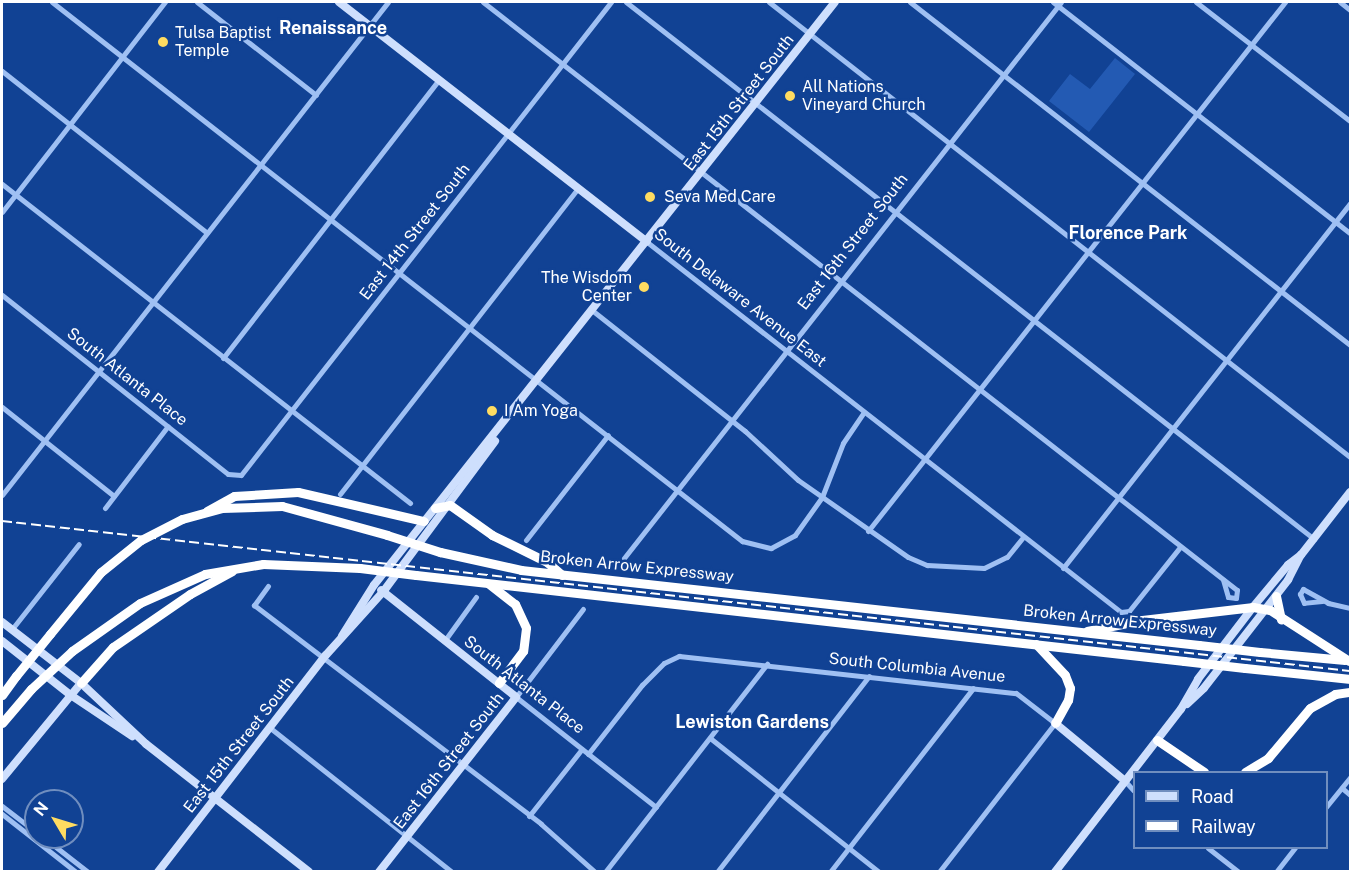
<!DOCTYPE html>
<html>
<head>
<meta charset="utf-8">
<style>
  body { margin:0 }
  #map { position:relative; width:1352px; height:873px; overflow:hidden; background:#114294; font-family:"Public Sans",sans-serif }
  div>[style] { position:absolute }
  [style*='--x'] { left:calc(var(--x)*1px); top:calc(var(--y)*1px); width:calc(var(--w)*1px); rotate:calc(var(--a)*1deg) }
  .green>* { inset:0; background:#235ab3 }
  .street>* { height:5px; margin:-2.5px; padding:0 2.5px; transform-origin:2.5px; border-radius:2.5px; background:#9fc0f3 }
  .secondary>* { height:8px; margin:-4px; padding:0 4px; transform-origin:4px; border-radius:4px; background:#cedffd }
  .highway>* { height:9px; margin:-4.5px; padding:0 4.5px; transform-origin:4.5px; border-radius:4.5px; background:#fff }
  .rail>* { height:1.5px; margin-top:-0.75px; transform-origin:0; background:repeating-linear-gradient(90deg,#fff 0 10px,transparent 0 14.5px) }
  .highway-bridge>* { height:9px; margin:-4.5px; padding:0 4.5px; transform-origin:4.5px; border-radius:4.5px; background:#fff }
  .dots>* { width:16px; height:16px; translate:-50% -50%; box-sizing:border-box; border:3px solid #114294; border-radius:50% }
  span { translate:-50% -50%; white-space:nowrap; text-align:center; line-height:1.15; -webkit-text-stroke:5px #114294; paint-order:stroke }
  .poi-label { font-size:16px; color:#fff }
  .left { translate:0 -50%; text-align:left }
  .right { translate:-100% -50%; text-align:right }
  .street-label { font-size:16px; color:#fff }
  .neighbourhood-label { font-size:18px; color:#fff; font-weight:700 }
  .frame { position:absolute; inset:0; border:3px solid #fff; pointer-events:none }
  .legend { position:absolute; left:1133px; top:771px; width:195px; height:78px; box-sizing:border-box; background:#114294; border:2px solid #708ebf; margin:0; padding:8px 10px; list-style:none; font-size:18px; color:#fff }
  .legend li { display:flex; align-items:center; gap:12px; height:30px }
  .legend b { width:30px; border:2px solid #708ebf }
  .north { position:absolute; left:24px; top:789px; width:60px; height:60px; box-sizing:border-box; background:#114294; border:2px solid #708ebf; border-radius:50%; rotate:308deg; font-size:16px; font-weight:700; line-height:24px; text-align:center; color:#fff }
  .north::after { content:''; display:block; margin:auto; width:21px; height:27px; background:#ffdc61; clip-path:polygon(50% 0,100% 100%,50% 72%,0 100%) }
</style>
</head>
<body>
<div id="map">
  <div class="green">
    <i style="clip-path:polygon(1115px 58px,1135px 74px,1089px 132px,1049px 101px,1070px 74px,1090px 89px)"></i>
  </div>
  <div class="street">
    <i style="--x:52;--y:2;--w:876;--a:38"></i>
    <i style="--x:742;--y:541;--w:30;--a:14"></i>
    <i style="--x:771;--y:548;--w:27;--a:-28"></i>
    <i style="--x:795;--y:535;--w:47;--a:-54.6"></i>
    <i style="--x:822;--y:497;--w:58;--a:-68.7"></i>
    <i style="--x:843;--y:443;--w:37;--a:-56"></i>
    <i style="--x:197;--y:2;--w:151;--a:38"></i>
    <i style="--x:483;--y:2;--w:956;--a:37.95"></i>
    <i style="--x:1237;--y:590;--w:8;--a:97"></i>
    <i style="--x:1236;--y:598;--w:8;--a:-173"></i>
    <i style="--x:1228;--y:597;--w:18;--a:-106"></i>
    <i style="--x:626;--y:2;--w:873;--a:37.97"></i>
    <i style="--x:769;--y:2;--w:738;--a:38.07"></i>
    <i style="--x:910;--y:2;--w:558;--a:37.94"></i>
    <i style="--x:1053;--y:2;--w:376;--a:37.9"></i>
    <i style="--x:1196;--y:2;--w:195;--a:37.7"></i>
    <i style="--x:1340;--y:2;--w:13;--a:39"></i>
    <i style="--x:2;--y:71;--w:261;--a:38.3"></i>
    <i style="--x:2;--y:184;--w:518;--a:38.02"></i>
    <i style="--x:2;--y:212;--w:266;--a:-52.2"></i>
    <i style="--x:647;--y:242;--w:601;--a:37.98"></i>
    <i style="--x:1121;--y:612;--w:8;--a:-7"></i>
    <i style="--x:1129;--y:611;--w:82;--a:-51.4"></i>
    <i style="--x:2;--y:295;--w:288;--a:38.4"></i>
    <i style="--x:228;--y:474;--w:13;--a:4"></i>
    <i style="--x:241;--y:475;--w:601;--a:-51.97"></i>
    <i style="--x:593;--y:311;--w:194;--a:38.3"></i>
    <i style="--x:745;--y:431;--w:72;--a:42.8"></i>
    <i style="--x:798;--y:480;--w:134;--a:35"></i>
    <i style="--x:908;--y:557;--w:21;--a:23"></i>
    <i style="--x:927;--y:565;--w:57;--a:3"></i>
    <i style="--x:984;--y:568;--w:25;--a:-26"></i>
    <i style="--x:1007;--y:557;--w:26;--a:-51"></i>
    <i style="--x:223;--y:358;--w:352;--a:-52.2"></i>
    <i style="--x:2;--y:407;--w:143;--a:38.5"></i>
    <i style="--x:340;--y:494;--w:388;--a:-52.1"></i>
    <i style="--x:2;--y:495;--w:626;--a:-51.94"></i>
    <i style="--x:105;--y:508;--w:103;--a:-52.5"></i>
    <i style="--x:868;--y:531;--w:674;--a:-51.75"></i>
    <i style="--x:526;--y:540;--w:133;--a:-52"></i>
    <i style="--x:624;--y:558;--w:707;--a:-51.83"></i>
    <i style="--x:1063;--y:568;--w:464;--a:-51.8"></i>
    <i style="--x:268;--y:586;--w:24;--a:126"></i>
    <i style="--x:254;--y:605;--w:361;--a:37.3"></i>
    <i style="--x:541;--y:824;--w:72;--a:41.6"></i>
    <i style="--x:1322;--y:601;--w:18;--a:174"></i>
    <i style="--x:1304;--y:603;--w:10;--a:-114"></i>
    <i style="--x:1300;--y:594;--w:6;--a:-59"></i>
    <i style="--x:1303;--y:589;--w:29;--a:29"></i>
    <i style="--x:1328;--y:603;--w:23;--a:13"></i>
    <i style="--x:583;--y:609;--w:111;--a:127.3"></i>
    <i style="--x:516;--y:697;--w:178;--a:38.2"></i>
    <i style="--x:12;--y:629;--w:108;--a:-51.8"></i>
    <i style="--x:445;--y:640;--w:53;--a:-54.2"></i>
    <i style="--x:269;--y:727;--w:233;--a:38.4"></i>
    <i style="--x:710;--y:738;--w:216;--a:38.4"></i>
    <i style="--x:588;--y:754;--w:88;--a:-52"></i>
    <i style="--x:642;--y:685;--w:31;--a:-45"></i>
    <i style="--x:664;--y:663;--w:17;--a:-25"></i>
    <i style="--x:679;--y:656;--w:339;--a:6.3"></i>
    <i style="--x:1016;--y:693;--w:49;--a:37.6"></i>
    <i style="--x:1055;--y:723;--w:189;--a:127.9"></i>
    <i style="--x:1125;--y:781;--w:13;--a:48"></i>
    <i style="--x:1342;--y:788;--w:11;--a:41"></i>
    <i style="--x:2;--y:806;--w:43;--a:37.4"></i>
    <i style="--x:1326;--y:807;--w:38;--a:-51"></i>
    <i style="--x:2;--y:814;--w:94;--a:38.1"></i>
    <i style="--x:529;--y:816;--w:85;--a:-51.7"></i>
    <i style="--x:43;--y:837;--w:57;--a:37.9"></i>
    <i style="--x:1208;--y:848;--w:39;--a:38"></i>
    <i style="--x:605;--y:872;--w:264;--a:-52.1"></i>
    <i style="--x:717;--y:872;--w:248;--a:-52.2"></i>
    <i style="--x:830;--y:872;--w:233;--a:-52.1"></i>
    <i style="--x:1276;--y:872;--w:31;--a:-52"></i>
  </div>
  <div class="secondary">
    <i style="--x:339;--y:2;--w:390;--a:37.9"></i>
    <i style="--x:2;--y:622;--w:100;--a:37.7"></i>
    <i style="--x:81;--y:683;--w:89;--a:43.2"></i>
    <i style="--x:146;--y:744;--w:207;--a:38.1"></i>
    <i style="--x:342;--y:636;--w:60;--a:-57.9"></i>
    <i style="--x:374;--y:585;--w:743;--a:-51.67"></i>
    <i style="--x:2;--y:641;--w:85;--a:38.3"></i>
    <i style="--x:69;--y:694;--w:76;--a:33.7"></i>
    <i style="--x:1187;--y:704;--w:23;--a:-43"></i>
    <i style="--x:1204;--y:688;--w:137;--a:-52.1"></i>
    <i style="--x:1288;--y:580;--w:28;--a:-63"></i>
    <i style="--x:1055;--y:723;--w:91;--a:39.6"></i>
    <i style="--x:2;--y:779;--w:124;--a:-50.5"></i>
    <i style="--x:158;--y:872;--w:274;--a:-52.3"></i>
    <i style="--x:326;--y:655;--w:85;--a:-47.9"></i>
    <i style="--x:383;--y:592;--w:188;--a:-53.4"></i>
    <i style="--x:379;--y:872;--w:222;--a:-51.9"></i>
    <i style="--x:516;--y:697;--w:172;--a:-141.6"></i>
    <i style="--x:1055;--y:872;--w:206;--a:-52.3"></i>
    <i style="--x:1181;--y:709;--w:34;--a:-60"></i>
    <i style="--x:1198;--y:679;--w:91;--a:-52.6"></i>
    <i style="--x:1253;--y:607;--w:55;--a:-50.2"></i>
    <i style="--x:1288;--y:565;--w:16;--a:-38"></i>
    <i style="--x:1301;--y:555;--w:80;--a:-52.1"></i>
  </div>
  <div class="highway">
    <i style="--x:435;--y:508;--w:15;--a:-11"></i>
    <i style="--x:450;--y:505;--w:52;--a:35.5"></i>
    <i style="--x:492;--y:535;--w:61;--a:26.1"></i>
    <i style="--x:547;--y:562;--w:20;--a:41"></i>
    <i style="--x:207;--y:511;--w:31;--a:-29"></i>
    <i style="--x:234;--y:496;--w:64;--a:-3.6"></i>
    <i style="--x:298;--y:492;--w:129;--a:13"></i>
    <i style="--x:182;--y:519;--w:41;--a:-15.4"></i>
    <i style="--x:222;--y:508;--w:60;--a:-1.9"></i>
    <i style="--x:282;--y:506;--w:109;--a:15.4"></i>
    <i style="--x:440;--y:552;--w:83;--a:12.5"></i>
    <i style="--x:521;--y:570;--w:682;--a:6.31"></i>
    <i style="--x:416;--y:575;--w:773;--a:6.39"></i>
    <i style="--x:489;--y:584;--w:33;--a:38"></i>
    <i style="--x:515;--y:604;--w:26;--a:65"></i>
    <i style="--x:526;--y:628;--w:23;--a:97"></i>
    <i style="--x:523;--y:651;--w:40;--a:127"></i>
    <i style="--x:1276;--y:596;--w:24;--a:78"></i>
    <i style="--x:1087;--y:631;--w:56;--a:-11.3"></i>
    <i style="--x:1142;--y:620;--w:112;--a:-6.7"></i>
    <i style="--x:1253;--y:607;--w:17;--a:10"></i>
    <i style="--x:1270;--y:610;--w:94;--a:32.8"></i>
    <i style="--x:50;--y:634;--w:80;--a:-50.6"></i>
    <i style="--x:1036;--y:644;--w:42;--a:46.9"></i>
    <i style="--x:1065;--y:675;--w:14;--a:69"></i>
    <i style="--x:1070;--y:688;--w:12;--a:99"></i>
    <i style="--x:1068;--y:700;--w:26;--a:119"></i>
    <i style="--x:72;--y:651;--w:83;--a:-35.2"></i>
    <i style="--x:140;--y:603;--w:71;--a:-24"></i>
    <i style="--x:205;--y:574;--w:59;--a:-9.8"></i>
    <i style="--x:263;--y:564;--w:97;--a:2.4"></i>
    <i style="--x:1260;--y:652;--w:85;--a:5.4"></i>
    <i style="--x:1245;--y:668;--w:106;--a:6"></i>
    <i style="--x:81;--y:683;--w:48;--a:-48.4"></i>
    <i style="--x:113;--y:647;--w:93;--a:-34.5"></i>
    <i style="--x:190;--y:594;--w:48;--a:-28.7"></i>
    <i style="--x:2;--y:695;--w:24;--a:-54"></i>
    <i style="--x:2;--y:723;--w:45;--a:-49.5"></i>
    <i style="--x:1157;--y:740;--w:57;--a:34.2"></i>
    <i style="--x:1245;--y:772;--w:27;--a:-31"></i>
    <i style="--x:1268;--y:758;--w:65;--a:-50"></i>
    <i style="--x:1310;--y:708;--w:29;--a:-29"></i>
    <i style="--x:1335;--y:694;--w:15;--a:-8"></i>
  </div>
  <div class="rail">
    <i style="--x:2;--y:521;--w:1356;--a:6.35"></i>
  </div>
  <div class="highway-bridge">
    <i style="--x:387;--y:535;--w:56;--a:17.8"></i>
    <i style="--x:360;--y:568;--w:56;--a:7.1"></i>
    <i style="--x:101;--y:572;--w:51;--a:-38.7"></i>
    <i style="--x:141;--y:540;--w:46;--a:-27.1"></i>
    <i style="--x:1199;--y:645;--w:61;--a:6.5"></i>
    <i style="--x:1184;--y:661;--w:61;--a:6.5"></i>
    <i style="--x:16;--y:676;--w:54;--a:-51"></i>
    <i style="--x:31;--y:689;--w:56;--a:-42.8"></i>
  </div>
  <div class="dots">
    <i style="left:163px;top:42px;background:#ffdc61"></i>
    <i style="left:790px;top:96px;background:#ffdc61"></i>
    <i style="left:650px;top:197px;background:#ffdc61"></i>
    <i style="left:644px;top:287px;background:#ffdc61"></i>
    <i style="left:492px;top:411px;background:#ffdc61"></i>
  </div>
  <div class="poi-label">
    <span class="left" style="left:175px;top:42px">Tulsa Baptist<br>Temple</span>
    <span class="left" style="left:802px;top:96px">All Nations<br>Vineyard Church</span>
    <span class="left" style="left:664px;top:197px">Seva Med Care</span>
    <span class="right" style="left:632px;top:287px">The Wisdom<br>Center</span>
    <span class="left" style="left:504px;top:411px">I Am Yoga</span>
  </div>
  <div class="street-label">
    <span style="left:739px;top:103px;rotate:-52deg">East 15th Street South</span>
    <span style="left:415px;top:232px;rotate:-52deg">East 14th Street South</span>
    <span style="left:853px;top:242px;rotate:-52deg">East 16th Street South</span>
    <span style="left:740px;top:298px;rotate:38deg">South Delaware Avenue East</span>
    <span style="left:127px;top:377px;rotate:38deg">South Atlanta Place</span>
    <span style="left:637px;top:567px;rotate:6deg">Broken Arrow Expressway</span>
    <span style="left:1120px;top:621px;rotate:6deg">Broken Arrow Expressway</span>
    <span style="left:917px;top:668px;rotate:6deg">South Columbia Avenue</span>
    <span style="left:524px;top:685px;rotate:38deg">South Atlanta Place</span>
    <span style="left:239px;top:745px;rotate:-52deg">East 15th Street South</span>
    <span style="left:449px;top:761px;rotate:-52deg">East 16th Street South</span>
  </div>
  <div class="neighbourhood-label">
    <span style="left:333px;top:28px">Renaissance</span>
    <span style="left:1128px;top:233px">Florence Park</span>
    <span style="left:752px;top:722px">Lewiston Gardens</span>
  </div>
  <div class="frame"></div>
  <ul class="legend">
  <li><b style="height:8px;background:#cedffd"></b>Road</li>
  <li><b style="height:8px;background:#fff"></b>Railway</li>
  </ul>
  <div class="north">N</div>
</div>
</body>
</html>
